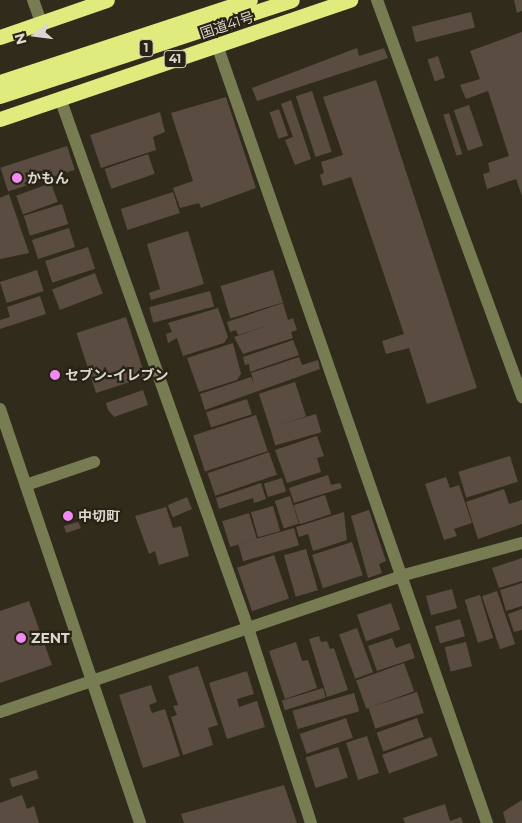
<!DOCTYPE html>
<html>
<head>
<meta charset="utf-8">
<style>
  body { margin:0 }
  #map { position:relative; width:522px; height:823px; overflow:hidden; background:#312b1c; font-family:Montserrat,"Noto Sans JP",sans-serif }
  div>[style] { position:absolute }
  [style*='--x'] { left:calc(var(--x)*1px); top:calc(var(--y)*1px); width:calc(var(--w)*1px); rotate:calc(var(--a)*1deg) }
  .building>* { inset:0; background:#5a4c40; transform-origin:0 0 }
  .minor>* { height:12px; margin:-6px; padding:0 6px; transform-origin:6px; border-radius:6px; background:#777c52 }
  .highway>* { height:15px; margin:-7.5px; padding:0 7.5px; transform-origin:7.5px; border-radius:7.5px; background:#e0eb7e }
  .dots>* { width:14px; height:14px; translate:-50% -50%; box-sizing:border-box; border:2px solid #272213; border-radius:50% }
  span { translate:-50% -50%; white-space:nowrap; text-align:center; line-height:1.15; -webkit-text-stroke:4.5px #272213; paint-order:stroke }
  .shield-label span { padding:1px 4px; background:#272213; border:1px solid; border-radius:4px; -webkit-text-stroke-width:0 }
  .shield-label { font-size:12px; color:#dbd7ce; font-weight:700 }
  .street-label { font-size:14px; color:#dbd7ce }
  .poi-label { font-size:14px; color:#dbd7ce; font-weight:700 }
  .left { translate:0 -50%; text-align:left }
  .north { position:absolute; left:10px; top:10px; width:50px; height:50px; -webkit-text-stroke:4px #272213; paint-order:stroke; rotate:255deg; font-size:14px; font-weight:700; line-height:20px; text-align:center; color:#dbd7ce }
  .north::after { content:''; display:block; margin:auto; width:18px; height:22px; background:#dbd7ce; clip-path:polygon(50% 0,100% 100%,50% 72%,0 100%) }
</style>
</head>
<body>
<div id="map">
  <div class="building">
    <i style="clip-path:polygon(514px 0,522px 0,522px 11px,517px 13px)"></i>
    <i style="left:471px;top:12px;width:16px;height:61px;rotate:76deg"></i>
    <i style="clip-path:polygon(522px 32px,522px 196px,516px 179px,487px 189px,483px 174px,490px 172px,488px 163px,509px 156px,488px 91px,466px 99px,460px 85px,480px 79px,470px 51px)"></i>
    <i style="clip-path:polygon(357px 48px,359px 56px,384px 48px,388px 58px,257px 101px,252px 88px)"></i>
    <i style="left:438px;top:56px;width:23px;height:11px;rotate:72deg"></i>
    <i style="clip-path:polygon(376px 80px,477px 388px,427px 404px,409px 348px,386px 354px,382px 341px,404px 334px,351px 177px,323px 186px,320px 175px,324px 173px,321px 162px,343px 155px,323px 97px)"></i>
    <i style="left:312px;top:91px;width:64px;height:17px;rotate:72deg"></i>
    <i style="clip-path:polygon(226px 97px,256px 188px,201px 208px,199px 203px,180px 208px,173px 188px,193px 181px,171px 113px)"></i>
    <i style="clip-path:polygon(291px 100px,311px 159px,295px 165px,285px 140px,293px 137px,281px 104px)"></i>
    <i style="left:469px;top:105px;width:43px;height:16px;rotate:71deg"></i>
    <i style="left:279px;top:109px;width:28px;height:10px;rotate:71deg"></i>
    <i style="clip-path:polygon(160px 112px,165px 132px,153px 137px,156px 150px,101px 168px,90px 135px)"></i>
    <i style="left:449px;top:113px;width:43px;height:6px;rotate:72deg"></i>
    <i style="left:67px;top:146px;width:25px;height:70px;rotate:72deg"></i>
    <i style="left:148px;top:154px;width:21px;height:46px;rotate:71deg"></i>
    <i style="left:51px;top:183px;width:20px;height:37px;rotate:70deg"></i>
    <i style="left:173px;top:192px;width:22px;height:55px;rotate:72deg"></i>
    <i style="clip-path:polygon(9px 194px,29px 253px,0 259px,0 198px)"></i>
    <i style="left:62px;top:204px;width:21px;height:40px;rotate:73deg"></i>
    <i style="left:69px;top:228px;width:20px;height:39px;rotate:72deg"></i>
    <i style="clip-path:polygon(188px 231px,204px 284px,151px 300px,149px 293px,160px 289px,147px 244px)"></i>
    <i style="left:88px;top:247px;width:23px;height:45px;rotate:72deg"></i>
    <i style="left:37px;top:270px;width:22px;height:39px;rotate:72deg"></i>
    <i style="left:273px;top:270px;width:34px;height:55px;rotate:73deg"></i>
    <i style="left:95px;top:273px;width:22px;height:46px;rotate:69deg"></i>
    <i style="left:210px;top:291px;width:16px;height:63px;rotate:75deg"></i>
    <i style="clip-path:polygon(40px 296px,46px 314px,0 329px,0 320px,10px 317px,7px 307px)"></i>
    <i style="clip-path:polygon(283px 303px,288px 320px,293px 318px,297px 330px,291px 332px,293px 338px,243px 354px,234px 337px,269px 325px,238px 335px,236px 330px,230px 332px,227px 322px)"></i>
    <i style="clip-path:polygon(218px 308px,228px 337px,224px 343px,183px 356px,177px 338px,168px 343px,166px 334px,172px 332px,168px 323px)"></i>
    <i style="left:126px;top:317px;width:63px;height:52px;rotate:72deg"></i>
    <i style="clip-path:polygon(293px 340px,299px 355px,250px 372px,249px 364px,245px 365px,243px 357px)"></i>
    <i style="clip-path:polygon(233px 343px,241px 374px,237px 380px,199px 392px,187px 358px)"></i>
    <i style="clip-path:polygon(299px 357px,302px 365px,318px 360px,320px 369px,205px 410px,200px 394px,251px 377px,254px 384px,251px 373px)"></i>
    <i style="left:295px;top:382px;width:36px;height:38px;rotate:72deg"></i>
    <i style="clip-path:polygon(143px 390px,148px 405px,114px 417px,108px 410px,106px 403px)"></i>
    <i style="left:247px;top:399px;width:16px;height:43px;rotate:72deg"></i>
    <i style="left:316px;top:414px;width:19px;height:48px;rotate:74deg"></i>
    <i style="left:256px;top:415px;width:38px;height:66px;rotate:72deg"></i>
    <i style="clip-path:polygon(317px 436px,324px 456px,317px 458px,321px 472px,287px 483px,275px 450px)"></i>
    <i style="left:269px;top:452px;width:24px;height:65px;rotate:71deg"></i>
    <i style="left:510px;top:456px;width:27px;height:54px;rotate:73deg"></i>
    <i style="clip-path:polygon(328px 475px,331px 485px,340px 483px,342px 488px,294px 503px,289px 488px)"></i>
    <i style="clip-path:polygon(446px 477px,450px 488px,459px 485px,472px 523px,454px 529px,457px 536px,444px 540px,425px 484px)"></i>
    <i style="left:282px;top:478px;width:14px;height:19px;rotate:73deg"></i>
    <i style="clip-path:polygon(261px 483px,266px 499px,254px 503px,253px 498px,219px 509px,216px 498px)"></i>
    <i style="clip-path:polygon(504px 489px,509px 504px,522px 500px,522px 524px,478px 539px,466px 502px)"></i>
    <i style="left:325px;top:495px;width:20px;height:33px;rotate:72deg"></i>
    <i style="left:290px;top:496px;width:29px;height:16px;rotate:72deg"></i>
    <i style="left:187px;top:497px;width:13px;height:21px;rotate:67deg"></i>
    <i style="left:273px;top:506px;width:26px;height:23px;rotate:74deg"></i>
    <i style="clip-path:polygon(166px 507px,173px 528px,181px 526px,189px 556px,159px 565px,155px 551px,149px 554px,135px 516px)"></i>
    <i style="clip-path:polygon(369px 510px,386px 561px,379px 564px,382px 573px,368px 578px,351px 516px)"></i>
    <i style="clip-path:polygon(344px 512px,347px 540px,313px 551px,308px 534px,299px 537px,296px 527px)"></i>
    <i style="left:249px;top:513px;width:27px;height:28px;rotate:73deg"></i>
    <i style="clip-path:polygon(78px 522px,81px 528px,66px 533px,64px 526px)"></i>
    <i style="left:294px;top:528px;width:18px;height:58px;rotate:74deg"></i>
    <i style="left:352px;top:542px;width:35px;height:42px;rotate:72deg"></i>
    <i style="left:306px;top:549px;width:43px;height:23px;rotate:74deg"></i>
    <i style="left:274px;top:555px;width:46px;height:39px;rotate:71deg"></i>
    <i style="clip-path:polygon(522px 558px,522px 581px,499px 588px,492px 568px)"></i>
    <i style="clip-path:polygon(522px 583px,522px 606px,506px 611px,500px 590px)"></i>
    <i style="left:452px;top:589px;width:20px;height:27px;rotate:75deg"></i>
    <i style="left:497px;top:591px;width:56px;height:16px;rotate:71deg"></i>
    <i style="left:480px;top:595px;width:45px;height:16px;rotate:73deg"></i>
    <i style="clip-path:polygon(29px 601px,52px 665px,0 683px,0 611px)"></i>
    <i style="left:391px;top:603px;width:28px;height:36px;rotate:71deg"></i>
    <i style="clip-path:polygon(522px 609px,522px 630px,514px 632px,508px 614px)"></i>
    <i style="left:460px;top:619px;width:18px;height:26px;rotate:74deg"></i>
    <i style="left:357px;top:628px;width:47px;height:19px;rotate:70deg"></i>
    <i style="clip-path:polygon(319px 636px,321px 642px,327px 641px,330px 649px,334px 648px,348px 690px,327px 697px,309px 639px)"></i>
    <i style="clip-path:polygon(392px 638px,396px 648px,410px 643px,415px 658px,377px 671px,368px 646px)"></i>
    <i style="clip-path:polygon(296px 642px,302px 661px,308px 660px,317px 688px,285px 699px,269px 651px)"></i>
    <i style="left:466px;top:642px;width:25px;height:22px;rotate:76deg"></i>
    <i style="left:404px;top:663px;width:30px;height:51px;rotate:70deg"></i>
    <i style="clip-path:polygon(198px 666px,218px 725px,208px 728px,213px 745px,183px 755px,171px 717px,177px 715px,173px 706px,178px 705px,168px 676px)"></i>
    <i style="clip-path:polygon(247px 671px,254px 694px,237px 699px,239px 707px,257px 701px,265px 727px,227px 739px,209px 683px)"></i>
    <i style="clip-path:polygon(151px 685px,157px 702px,149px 705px,152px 713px,165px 709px,180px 756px,143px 768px,119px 695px)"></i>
    <i style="left:323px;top:688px;width:10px;height:43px;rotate:73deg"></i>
    <i style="left:417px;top:692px;width:22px;height:51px;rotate:72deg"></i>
    <i style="left:354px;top:693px;width:19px;height:64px;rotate:74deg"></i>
    <i style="left:346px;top:718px;width:21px;height:49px;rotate:71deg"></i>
    <i style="left:417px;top:718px;width:20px;height:43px;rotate:70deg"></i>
    <i style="left:367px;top:736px;width:39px;height:22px;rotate:72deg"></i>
    <i style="left:431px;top:737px;width:20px;height:52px;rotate:70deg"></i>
    <i style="left:338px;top:747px;width:32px;height:34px;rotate:72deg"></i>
    <i style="left:36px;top:770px;width:9px;height:28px;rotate:72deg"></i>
    <i style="clip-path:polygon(284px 785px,297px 823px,184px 823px,181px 814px)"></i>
    <i style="clip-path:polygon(22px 795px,27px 809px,34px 806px,39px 823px,0 823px,0 803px)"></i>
    <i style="clip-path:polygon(522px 800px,522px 823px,506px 823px,503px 812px)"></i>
    <i style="clip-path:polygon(445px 804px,450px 821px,461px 817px,463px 823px,405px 823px,403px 818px)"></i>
  </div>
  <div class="minor">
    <i style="--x:33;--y:0;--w:23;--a:70"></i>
    <i style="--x:377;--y:0;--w:423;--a:69.9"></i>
    <i style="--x:217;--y:45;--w:824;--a:70.86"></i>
    <i style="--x:60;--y:98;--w:562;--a:70.47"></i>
    <i style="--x:248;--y:628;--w:205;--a:72.1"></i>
    <i style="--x:0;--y:409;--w:437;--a:71.3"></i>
    <i style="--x:26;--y:485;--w:72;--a:-18.7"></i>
    <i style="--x:0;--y:712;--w:427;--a:-18.7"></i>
    <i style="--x:404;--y:575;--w:122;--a:-15.2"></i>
  </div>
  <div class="highway">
    <i style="--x:0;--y:37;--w:113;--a:-19.1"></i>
    <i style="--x:0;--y:82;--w:263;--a:-18.2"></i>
    <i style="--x:0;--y:96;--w:307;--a:-18.2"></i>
    <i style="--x:0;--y:119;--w:370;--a:-18.8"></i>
  </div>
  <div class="dots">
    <i style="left:17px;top:178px;background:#f18af4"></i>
    <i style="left:55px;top:375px;background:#f18af4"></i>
    <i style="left:68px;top:516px;background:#f18af4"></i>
    <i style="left:21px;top:638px;background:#f18af4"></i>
  </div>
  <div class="shield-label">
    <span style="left:146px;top:48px">1</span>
    <span style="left:175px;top:59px">41</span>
  </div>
  <div class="street-label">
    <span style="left:227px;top:25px;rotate:-19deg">国道41号</span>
  </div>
  <div class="poi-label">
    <span class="left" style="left:27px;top:178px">かもん</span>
    <span class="left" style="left:65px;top:375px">セブン-イレブン</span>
    <span class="left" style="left:78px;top:516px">中切町</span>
    <span class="left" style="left:31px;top:638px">ZENT</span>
  </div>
  <div class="north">N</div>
</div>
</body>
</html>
